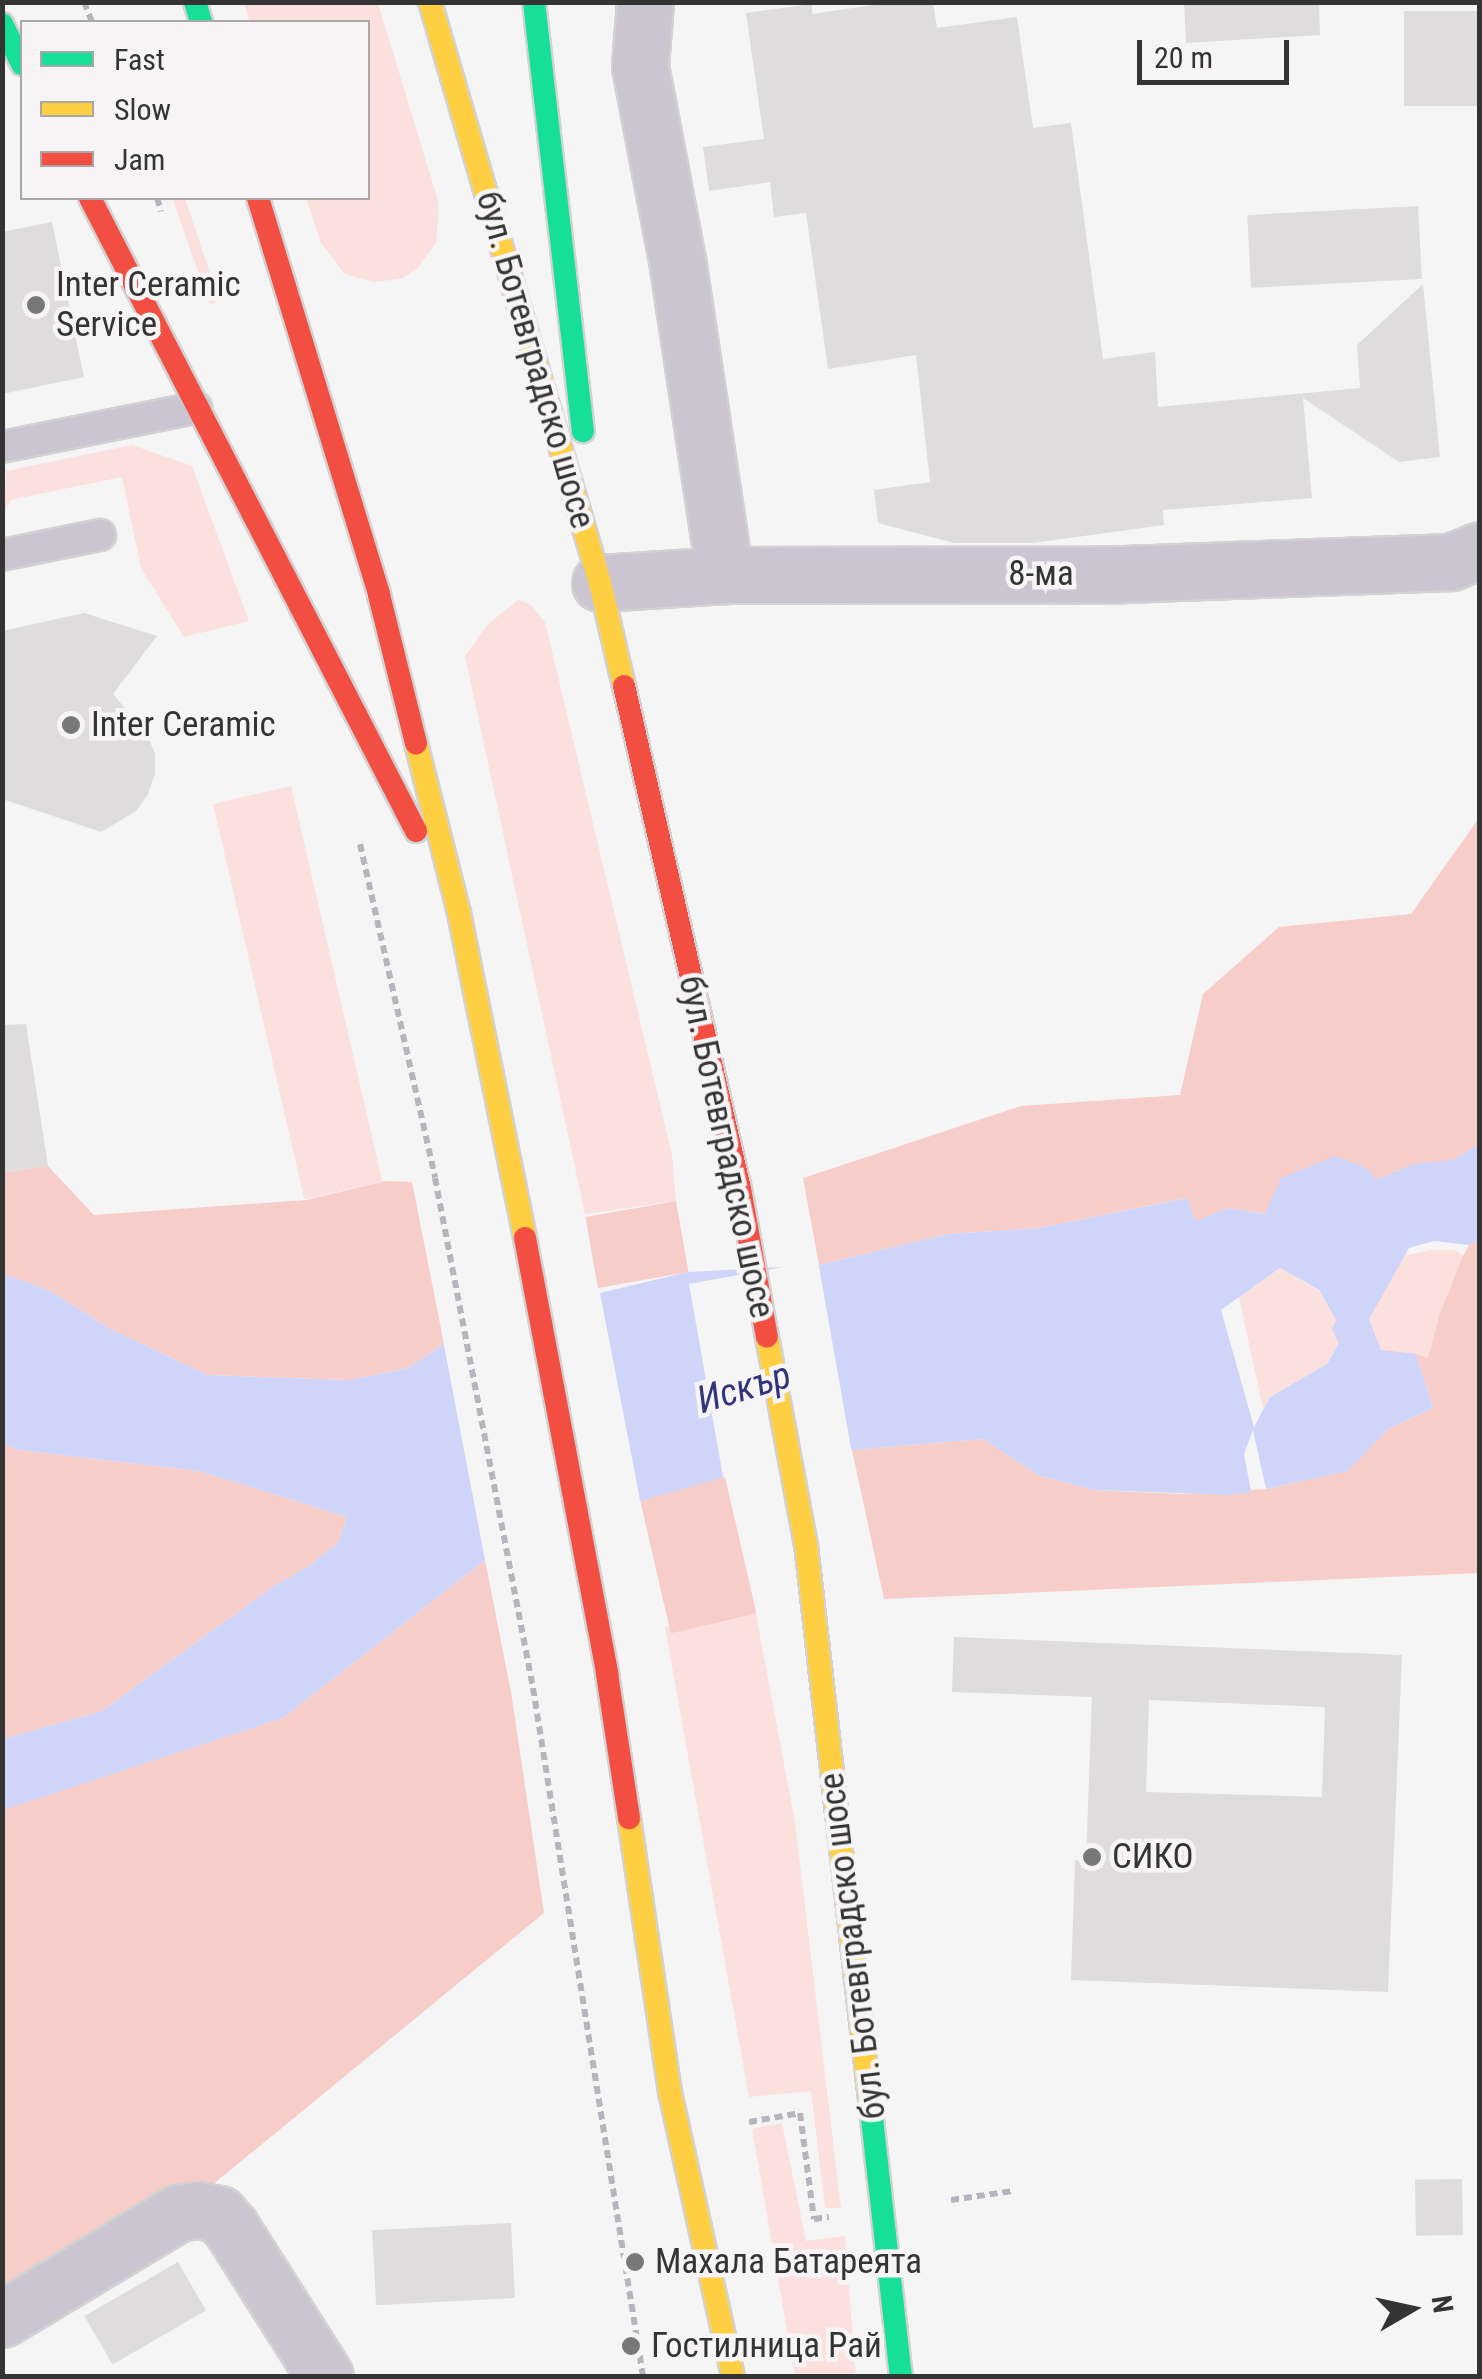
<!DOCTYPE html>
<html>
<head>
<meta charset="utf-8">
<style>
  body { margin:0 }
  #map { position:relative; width:1482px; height:2379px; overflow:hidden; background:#f6f5f6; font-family:"Roboto Condensed",sans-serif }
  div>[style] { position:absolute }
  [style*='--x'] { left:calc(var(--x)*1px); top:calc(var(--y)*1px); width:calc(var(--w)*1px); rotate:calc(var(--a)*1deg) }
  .green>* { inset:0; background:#fbe0dd; transform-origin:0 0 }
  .forest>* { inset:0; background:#f7cdc9; transform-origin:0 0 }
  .water>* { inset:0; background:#cfd5f8 }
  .pier>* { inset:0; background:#f6f5f6; transform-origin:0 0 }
  .building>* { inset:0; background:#dedcdd; transform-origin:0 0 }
  .path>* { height:6px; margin-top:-3px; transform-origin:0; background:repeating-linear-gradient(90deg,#b8b4bd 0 8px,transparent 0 13px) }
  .roads { filter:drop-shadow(2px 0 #d3d2d3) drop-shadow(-2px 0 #d3d2d3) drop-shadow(0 2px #d3d2d3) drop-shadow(0 -2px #d3d2d3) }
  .lane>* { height:30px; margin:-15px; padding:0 15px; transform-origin:15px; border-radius:15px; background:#cac5d1 }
  .street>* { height:55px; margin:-27.5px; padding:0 27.5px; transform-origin:27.5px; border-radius:27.5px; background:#cac5d1 }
  .fast>* { height:22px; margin:-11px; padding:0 11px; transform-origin:11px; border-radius:11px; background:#16e098 }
  .slow>* { height:22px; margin:-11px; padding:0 11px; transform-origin:11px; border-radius:11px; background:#ffcf43 }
  .jam>* { height:22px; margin:-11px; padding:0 11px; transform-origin:11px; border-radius:11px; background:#f24e42 }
  .dots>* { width:28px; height:28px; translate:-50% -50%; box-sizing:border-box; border:5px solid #f7f4f6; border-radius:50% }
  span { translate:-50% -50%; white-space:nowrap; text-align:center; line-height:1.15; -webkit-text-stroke:9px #f7f4f6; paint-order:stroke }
  .poi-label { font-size:35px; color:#353434 }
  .left { translate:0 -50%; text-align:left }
  .street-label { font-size:35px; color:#353434 }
  .water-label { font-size:38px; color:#31357c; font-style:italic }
  .frame { position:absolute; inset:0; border:5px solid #353434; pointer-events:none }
  .legend { position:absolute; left:20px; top:20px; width:350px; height:180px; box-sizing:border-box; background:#f7f4f6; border:2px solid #a9a7a8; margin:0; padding:12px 18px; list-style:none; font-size:30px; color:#353434 }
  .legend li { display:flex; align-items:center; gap:20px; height:50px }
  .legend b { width:50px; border:2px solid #a9a7a8 }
  .north { position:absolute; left:1362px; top:2259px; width:100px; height:100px; -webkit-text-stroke:8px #f7f4f6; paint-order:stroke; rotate:81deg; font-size:28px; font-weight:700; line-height:40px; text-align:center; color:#353434 }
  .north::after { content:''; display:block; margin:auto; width:35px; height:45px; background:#353434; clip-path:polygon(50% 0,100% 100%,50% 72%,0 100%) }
  .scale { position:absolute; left:1137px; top:40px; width:152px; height:45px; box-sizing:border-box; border:5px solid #353434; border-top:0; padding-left:12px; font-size:30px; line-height:35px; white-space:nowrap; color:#353434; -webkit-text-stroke:8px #f7f4f6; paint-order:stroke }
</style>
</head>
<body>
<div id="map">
  <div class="green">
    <i style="clip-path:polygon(244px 3px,378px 3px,439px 204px,436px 243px,417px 269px,400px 279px,373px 282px,345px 274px,321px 243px,306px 198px,368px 198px,368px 22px,250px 22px)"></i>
    <i style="clip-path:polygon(172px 198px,185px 198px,219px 300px,210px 305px)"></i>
    <i style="clip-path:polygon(132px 445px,192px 466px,249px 621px,184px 637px,141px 568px,122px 477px,10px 500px,3px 515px,6px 471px)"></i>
    <i style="clip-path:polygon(518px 600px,531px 605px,545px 622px,672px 1155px,676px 1201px,585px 1214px,465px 656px,488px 624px)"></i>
    <i style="left:291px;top:786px;width:406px;height:80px;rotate:77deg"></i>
    <i style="clip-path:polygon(1430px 1250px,1455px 1250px,1463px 1256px,1440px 1313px,1428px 1359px,1381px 1350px,1369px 1319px,1379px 1296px,1400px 1257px)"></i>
    <i style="clip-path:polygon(1280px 1268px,1319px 1291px,1337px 1321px,1339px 1343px,1327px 1364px,1270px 1397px,1263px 1409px,1239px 1297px)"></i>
    <i style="clip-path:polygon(756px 1614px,795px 1822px,841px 2208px,825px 2208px,811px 2091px,749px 2097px,665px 1627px)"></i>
    <i style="clip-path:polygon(782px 2123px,806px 2241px,845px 2236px,856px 2376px,795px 2376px,752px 2129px)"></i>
  </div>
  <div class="forest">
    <i style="clip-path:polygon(1479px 818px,1479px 1144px,1453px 1160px,1398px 1170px,1384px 1179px,1265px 1214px,1229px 1208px,1195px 1222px,1187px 1198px,1039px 1228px,948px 1234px,819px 1265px,803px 1178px,1021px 1106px,1180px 1095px,1203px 994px,1279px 927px,1411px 914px)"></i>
    <i style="clip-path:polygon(48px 1166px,94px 1215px,307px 1200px,385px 1181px,412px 1182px,444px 1344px,406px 1369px,348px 1380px,208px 1375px,110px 1329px,49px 1290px,3px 1274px,3px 1172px)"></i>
    <i style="left:676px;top:1201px;width:72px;height:92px;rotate:80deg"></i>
    <i style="clip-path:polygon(1479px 1240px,1479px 1573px,884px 1599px,852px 1450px,983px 1439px,1040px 1476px,1094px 1490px,1182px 1494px,1266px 1489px,1347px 1471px,1388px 1429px,1433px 1408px,1416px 1354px,1428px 1358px,1440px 1313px,1463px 1256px,1469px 1245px)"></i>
    <i style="clip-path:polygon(3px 1443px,18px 1450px,199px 1471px,347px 1517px,338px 1543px,309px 1566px,274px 1586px,102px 1711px,3px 1739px)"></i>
    <i style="left:725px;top:1477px;width:140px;height:88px;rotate:77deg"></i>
    <i style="clip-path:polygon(485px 1560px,511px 1692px,544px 1913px,178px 2213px,3px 2319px,2px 1810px,283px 1718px)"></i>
  </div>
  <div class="water">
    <i style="clip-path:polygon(evenodd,1479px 1144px,1479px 1240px,1469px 1245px,1434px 1241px,1409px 1248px,1369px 1319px,1381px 1350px,1416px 1354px,1433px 1408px,1388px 1429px,1348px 1471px,1266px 1489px,1253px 1430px,1244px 1454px,1251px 1492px,1230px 1495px,1094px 1490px,1040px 1476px,983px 1439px,852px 1450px,725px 1477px,596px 1514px,485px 1560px,283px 1718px,3px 1810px,3px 1739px,102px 1711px,274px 1586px,309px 1566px,338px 1543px,347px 1517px,199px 1471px,18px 1450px,3px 1443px,3px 1274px,49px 1290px,110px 1329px,208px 1375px,348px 1380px,406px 1369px,444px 1344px,600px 1293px,688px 1272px,819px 1265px,948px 1234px,1039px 1228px,1188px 1198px,1195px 1221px,1229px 1208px,1265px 1214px,1281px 1178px,1335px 1156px,1367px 1168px,1376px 1180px,1413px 1164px,1453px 1160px,1479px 1144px,1280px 1268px,1319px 1290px,1336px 1320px,1332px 1329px,1339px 1343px,1327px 1364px,1270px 1397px,1254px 1427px,1221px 1310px,1280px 1268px)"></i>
  </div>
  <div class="pier">
    <i style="left:818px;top:1261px;width:197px;height:131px;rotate:80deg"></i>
    <i style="clip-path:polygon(599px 1288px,641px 1505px,486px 1565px,443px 1340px)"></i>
  </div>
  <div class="building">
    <i style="clip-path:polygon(893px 2px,933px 2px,937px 28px,1017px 17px,1033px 128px,1071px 123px,1103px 359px,1155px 352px,1158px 407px,1360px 388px,1357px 345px,1423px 284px,1440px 457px,1399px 462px,1303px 398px,1312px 498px,1163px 510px,1164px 525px,1033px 543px,954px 543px,878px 523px,874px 490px,930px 482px,916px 355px,828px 369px,806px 213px,774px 217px,770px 182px,709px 191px,703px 147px,764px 139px,746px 13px,812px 4px,812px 14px)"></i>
    <i style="clip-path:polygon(1184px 2px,1319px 2px,1320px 35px,1186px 43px)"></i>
    <i style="left:1480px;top:11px;width:95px;height:76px;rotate:90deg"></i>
    <i style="left:1418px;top:206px;width:73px;height:171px;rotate:87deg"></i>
    <i style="clip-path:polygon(52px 222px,84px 377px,2px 394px,2px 232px)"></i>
    <i style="clip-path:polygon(84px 613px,157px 636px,113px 694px,146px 733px,155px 753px,155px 774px,148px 794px,136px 811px,101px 832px,2px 799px,2px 631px)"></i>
    <i style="clip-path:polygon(26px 1024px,48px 1166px,2px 1172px,2px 1025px)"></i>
    <i style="clip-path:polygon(evenodd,954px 1637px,1402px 1655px,1388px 1992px,1071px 1980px,1075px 1860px,1086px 1861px,1092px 1697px,952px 1692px,954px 1637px,1149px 1700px,1325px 1707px,1322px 1797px,1146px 1792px,1149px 1700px)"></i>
    <i style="left:1462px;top:2179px;width:56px;height:47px;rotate:89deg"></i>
    <i style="left:511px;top:2223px;width:75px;height:139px;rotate:87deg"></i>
    <i style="left:178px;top:2262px;width:56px;height:108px;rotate:60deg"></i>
  </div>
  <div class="path">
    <i style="--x:84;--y:2;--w:22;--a:68"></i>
    <i style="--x:157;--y:198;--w:14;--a:73"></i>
    <i style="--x:360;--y:844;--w:342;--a:77.3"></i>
    <i style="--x:435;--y:1178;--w:519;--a:79.12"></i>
    <i style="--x:533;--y:1688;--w:697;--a:80.92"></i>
    <i style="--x:749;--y:2122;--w:52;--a:-10"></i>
    <i style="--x:800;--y:2113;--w:107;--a:82.5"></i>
    <i style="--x:814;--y:2219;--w:15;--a:-8"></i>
    <i style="--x:951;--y:2200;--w:63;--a:-8.3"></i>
  </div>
  <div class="roads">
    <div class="lane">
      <i style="--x:2;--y:447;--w:198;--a:-11.4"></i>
      <i style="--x:2;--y:555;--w:100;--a:-11.5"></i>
    </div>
    <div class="street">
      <i style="--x:645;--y:2;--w:64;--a:94.5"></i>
      <i style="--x:640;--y:66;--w:204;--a:79.2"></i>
      <i style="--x:678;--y:266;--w:313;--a:81.4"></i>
      <i style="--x:600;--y:583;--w:125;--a:-3.7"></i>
      <i style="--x:725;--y:575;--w:399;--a:-0.1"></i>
      <i style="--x:1124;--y:574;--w:327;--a:-2.1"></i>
      <i style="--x:1451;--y:562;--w:31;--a:-22"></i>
      <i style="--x:2;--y:2319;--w:205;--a:-31.1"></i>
      <i style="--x:178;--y:2213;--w:20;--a:-9"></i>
      <i style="--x:198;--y:2210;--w:21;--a:11"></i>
      <i style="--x:219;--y:2214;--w:18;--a:49"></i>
      <i style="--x:231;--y:2228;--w:175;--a:57.6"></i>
    </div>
    <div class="fast">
      <i style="--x:195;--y:2;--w:21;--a:73"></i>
      <i style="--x:534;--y:2;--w:432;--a:83.5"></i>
      <i style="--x:2;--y:24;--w:45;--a:63.4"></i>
      <i style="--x:870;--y:2101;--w:277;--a:83.6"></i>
    </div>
    <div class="slow">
      <i style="--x:430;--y:2;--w:605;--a:73.69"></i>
      <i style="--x:600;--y:583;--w:106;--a:76.9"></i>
      <i style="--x:416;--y:743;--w:175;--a:75.8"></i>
      <i style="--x:459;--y:913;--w:332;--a:78.5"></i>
      <i style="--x:767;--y:1337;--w:212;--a:79.4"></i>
      <i style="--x:806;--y:1545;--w:560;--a:83.43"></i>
      <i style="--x:629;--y:1818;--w:277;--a:81.5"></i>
      <i style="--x:670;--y:2092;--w:291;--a:77.5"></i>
    </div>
    <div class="jam">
      <i style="--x:90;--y:198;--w:712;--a:62.75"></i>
      <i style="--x:258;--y:198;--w:415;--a:73"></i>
      <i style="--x:379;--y:595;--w:153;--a:76"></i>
      <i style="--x:624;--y:686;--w:516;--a:77.01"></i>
      <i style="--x:740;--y:1189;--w:150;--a:79.7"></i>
      <i style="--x:525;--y:1238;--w:444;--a:79.3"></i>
      <i style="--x:607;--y:1674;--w:146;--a:81.3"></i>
    </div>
  </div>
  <div class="dots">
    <i style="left:36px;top:305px;background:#797878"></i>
    <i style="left:71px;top:725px;background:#797878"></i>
    <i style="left:1092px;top:1857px;background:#797878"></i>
    <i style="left:635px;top:2262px;background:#797878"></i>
    <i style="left:631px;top:2346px;background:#797878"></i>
  </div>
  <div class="poi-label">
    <span class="left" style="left:56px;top:305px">Inter Ceramic<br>Service</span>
    <span class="left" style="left:91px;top:725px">Inter Ceramic</span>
    <span class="left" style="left:1112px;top:1857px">СИКО</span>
    <span class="left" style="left:655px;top:2262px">Махала Батареята</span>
    <span class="left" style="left:651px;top:2346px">Гостилница Рай</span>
  </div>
  <div class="street-label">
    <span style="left:535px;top:360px;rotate:74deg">бул. Ботевградско шосе</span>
    <span style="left:1041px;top:574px">8-ма</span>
    <span style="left:726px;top:1147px;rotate:78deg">бул. Ботевградско шосе</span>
    <span style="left:853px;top:1946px;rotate:-97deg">бул. Ботевградско шосе</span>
  </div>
  <div class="water-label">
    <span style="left:744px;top:1388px;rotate:-17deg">Искър</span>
  </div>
  <div class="frame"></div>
  <ul class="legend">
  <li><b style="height:12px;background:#16e098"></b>Fast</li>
  <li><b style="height:12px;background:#ffcf43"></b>Slow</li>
  <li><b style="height:12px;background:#f24e42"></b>Jam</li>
  </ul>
  <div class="north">N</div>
  <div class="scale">20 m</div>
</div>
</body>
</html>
